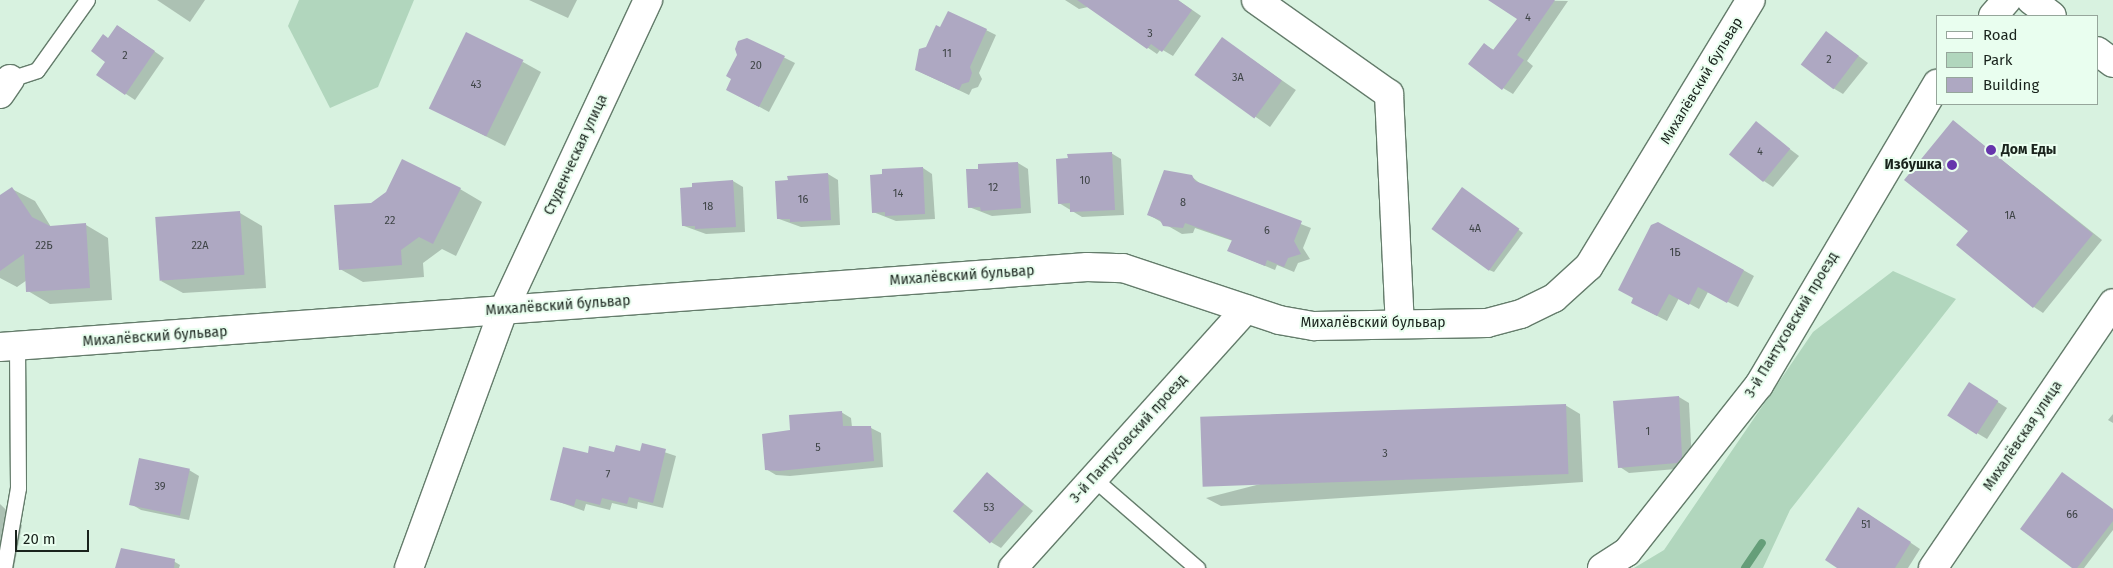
<!DOCTYPE html>
<html>
<head>
<meta charset="utf-8">
<style>
  body { margin:0 }
  #map { position:relative; width:2113px; height:568px; overflow:hidden; background:#d8f2e0; font-family:"Fira Sans",sans-serif }
  div>[style] { position:absolute }
  [style*='--x'] { left:calc(var(--x)*1px); top:calc(var(--y)*1px); width:calc(var(--w)*1px); rotate:calc(var(--a)*1deg) }
  .green>* { inset:0; background:#b1d6bd }
  .shadow>* { inset:0; background:#0003; transform-origin:0 0 }
  .stream>* { height:8px; margin:-4px; padding:0 4px; transform-origin:4px; border-radius:4px; background:#659e79 }
  .building>* { inset:0; background:#aea8c2; transform-origin:0 0 }
  .roads { filter:drop-shadow(1px 0 #647c6b) drop-shadow(-1px 0 #647c6b) drop-shadow(0 1px #647c6b) drop-shadow(0 -1px #647c6b) }
  .lane>* { height:15px; margin:-7.5px; padding:0 7.5px; transform-origin:7.5px; border-radius:7.5px; background:#fff }
  .street>* { height:28px; margin:-14px; padding:0 14px; transform-origin:14px; border-radius:14px; background:#fff }
  .secondary>* { height:28px; margin:-14px; padding:0 14px; transform-origin:14px; border-radius:14px; background:#fff }
  .dots>* { width:14px; height:14px; translate:-50% -50%; box-sizing:border-box; border:2px solid #e9feef; border-radius:50% }
  span { translate:-50% -50%; white-space:nowrap; text-align:center; line-height:1.15; -webkit-text-stroke:4px #e9feef; paint-order:stroke }
  .number-label { font-size:11px; color:#3e4446 }
  .number-label span { -webkit-text-stroke-width:0 }
  .street-label { font-size:14px; color:#19231c }
  .poi-label { font-size:14px; color:#19231c; font-weight:700 }
  .left { translate:0 -50%; text-align:left }
  .right { translate:-100% -50%; text-align:right }
  .legend { position:absolute; left:1936px; top:15px; width:162px; height:90px; box-sizing:border-box; background:#e9feef; border:1px solid #96a69b; margin:0; padding:6px 9px; list-style:none; font-size:15px; color:#19231c }
  .legend li { display:flex; align-items:center; gap:10px; height:25px }
  .legend b { width:25px; border:1px solid #96a69b }
  .scale { position:absolute; left:15px; top:530px; width:74px; height:22px; box-sizing:border-box; border:2px solid #19231c; border-top:0; padding-left:6px; font-size:15px; line-height:18px; white-space:nowrap; color:#19231c; -webkit-text-stroke:4px #e9feef; paint-order:stroke }
</style>
</head>
<body>
<div id="map">
  <div class="green">
    <i style="clip-path:polygon(299px 0,414px 0,378px 87px,330px 108px,288px 26px)"></i>
    <i style="clip-path:polygon(1893px 271px,1956px 299px,1790px 510px,1763px 568px,1634px 568px,1664px 550px,1813px 332px)"></i>
  </div>
  <div class="shadow">
    <i style="clip-path:polygon(157px 0,205px 0,190px 22px)"></i>
    <i style="clip-path:polygon(529px 0,577px 0,568px 18px)"></i>
    <i style="clip-path:polygon(1065px 0,1178px 0,1201px 16px,1173px 56px,1161px 49px,1157px 54px,1088px 7px,1079px 9px)"></i>
    <i style="clip-path:polygon(1499px 0,1568px 1px,1527px 61px,1533px 66px,1513px 94px,1503px 88px,1485px 45px,1494px 50px,1519px 19px)"></i>
    <i style="clip-path:polygon(118px 26px,164px 58px,135px 100px,126px 94px,109px 39px)"></i>
    <i style="clip-path:polygon(941px 29px,986px 30px,996px 35px,979px 73px,982px 79px,978px 87px,972px 89px,969px 95px,916px 70px)"></i>
    <i style="clip-path:polygon(1826px 32px,1868px 63px,1843px 94px,1833px 88px)"></i>
    <i style="clip-path:polygon(747px 39px,795px 63px,769px 112px,737px 95px)"></i>
    <i style="left:1223px;top:39px;width:89px;height:45px;rotate:35deg"></i>
    <i style="clip-path:polygon(523px 62px,541px 72px,505px 146px,430px 108px)"></i>
    <i style="clip-path:polygon(1953px 121px,2102px 240px,2043px 313px,2034px 307px,1969px 231px)"></i>
    <i style="clip-path:polygon(1756px 123px,1799px 156px,1773px 187px,1764px 181px)"></i>
    <i style="clip-path:polygon(1111px 153px,1121px 159px,1124px 215px,1082px 217px,1059px 203px)"></i>
    <i style="clip-path:polygon(1018px 163px,1028px 169px,1031px 213px,992px 216px,969px 207px,979px 165px)"></i>
    <i style="clip-path:polygon(923px 168px,932px 174px,935px 219px,896px 221px,873px 212px)"></i>
    <i style="clip-path:polygon(828px 174px,838px 180px,840px 225px,801px 227px,779px 219px)"></i>
    <i style="clip-path:polygon(1191px 176px,1203px 186px,1311px 228px,1303px 248px,1310px 259px,1298px 263px,1294px 272px,1277px 265px,1275px 270px,1229px 251px,1233px 241px,1195px 228px,1193px 233px,1182px 234px,1149px 215px)"></i>
    <i style="clip-path:polygon(733px 181px,743px 187px,745px 232px,706px 234px,684px 226px)"></i>
    <i style="clip-path:polygon(12px 189px,35px 201px,51px 227px,86px 225px,108px 238px,112px 300px,50px 304px,28px 291px,27px 280px,17px 287px,0 278px,0 197px)"></i>
    <i style="clip-path:polygon(460px 189px,482px 202px,456px 256px,442px 249px,423px 263px,424px 277px,363px 282px,340px 269px,371px 204px)"></i>
    <i style="clip-path:polygon(1467px 192px,1523px 233px,1494px 272px,1489px 270px)"></i>
    <i style="clip-path:polygon(240px 213px,262px 226px,266px 288px,183px 293px,161px 281px)"></i>
    <i style="clip-path:polygon(1658px 223px,1754px 276px,1738px 307px,1708px 292px,1699px 309px,1679px 298px,1667px 321px,1642px 308px)"></i>
    <i style="clip-path:polygon(1979px 390px,2007px 408px,1987px 439px,1977px 433px)"></i>
    <i style="clip-path:polygon(1679px 397px,1689px 403px,1692px 463px,1688px 468px,1629px 473px,1620px 467px)"></i>
    <i style="clip-path:polygon(1565px 405px,1580px 414px,1583px 482px,1221px 506px,1206px 498px)"></i>
    <i style="clip-path:polygon(841px 412px,851px 418px,852px 427px,871px 428px,881px 433px,883px 467px,790px 476px,776px 475px,766px 469px,791px 431px)"></i>
    <i style="clip-path:polygon(2113px 414px,2113px 423px,2108px 420px)"></i>
    <i style="clip-path:polygon(643px 445px,676px 456px,663px 508px,638px 502px,637px 509px,612px 503px,610px 510px,586px 504px,584px 511px,551px 499px,588px 455px,641px 452px)"></i>
    <i style="clip-path:polygon(189px 470px,199px 476px,189px 520px,141px 510px,131px 504px)"></i>
    <i style="clip-path:polygon(987px 474px,1033px 511px,1001px 548px,991px 542px)"></i>
    <i style="clip-path:polygon(0 504px,22px 525px,14px 568px,0 568px)"></i>
    <i style="clip-path:polygon(2113px 510px,2113px 530px,2084px 568px,2074px 568px)"></i>
    <i style="clip-path:polygon(1868px 514px,1920px 549px,1908px 568px,1839px 568px)"></i>
    <i style="clip-path:polygon(170px 559px,180px 565px,179px 568px,117px 568px)"></i>
  </div>
  <div class="stream">
    <i style="--x:1745;--y:568;--w:30;--a:-56"></i>
  </div>
  <div class="building">
    <i style="clip-path:polygon(1077px 0,1178px 0,1192px 10px,1162px 52px,1151px 44px,1147px 49px)"></i>
    <i style="clip-path:polygon(1488px 0,1555px 0,1517px 55px,1524px 60px,1502px 90px,1468px 64px,1484px 43px,1493px 50px,1517px 19px)"></i>
    <i style="clip-path:polygon(948px 11px,987px 29px,970px 67px,972px 73px,969px 82px,962px 84px,959px 90px,915px 70px,919px 49px,926px 47px,936px 25px,940px 27px)"></i>
    <i style="clip-path:polygon(117px 25px,155px 51px,125px 95px,96px 75px,105px 62px,91px 51px,103px 34px,108px 38px)"></i>
    <i style="left:1826px;top:31px;width:41px;height:42px;rotate:37deg"></i>
    <i style="left:466px;top:32px;width:64px;height:85px;rotate:26deg"></i>
    <i style="left:1222px;top:37px;width:74px;height:47px;rotate:36deg"></i>
    <i style="clip-path:polygon(747px 38px,785px 56px,759px 107px,726px 90px,731px 79px,726px 76px,737px 55px,735px 49px,738px 41px)"></i>
    <i style="clip-path:polygon(1953px 120px,2093px 234px,2033px 308px,1956px 245px,1968px 231px,1904px 180px)"></i>
    <i style="left:1756px;top:121px;width:44px;height:43px;rotate:39deg"></i>
    <i style="clip-path:polygon(1112px 152px,1115px 210px,1070px 212px,1070px 203px,1058px 204px,1056px 159px,1068px 158px,1067px 154px)"></i>
    <i style="clip-path:polygon(402px 159px,461px 188px,433px 244px,419px 237px,401px 250px,402px 265px,339px 270px,334px 205px,371px 203px,386px 192px)"></i>
    <i style="clip-path:polygon(1018px 162px,1021px 208px,981px 211px,980px 207px,968px 208px,966px 169px,978px 169px,978px 164px)"></i>
    <i style="clip-path:polygon(923px 167px,925px 214px,885px 216px,885px 212px,872px 213px,870px 175px,882px 174px,882px 169px)"></i>
    <i style="clip-path:polygon(1164px 170px,1192px 175px,1195px 181px,1302px 221px,1294px 241px,1301px 254px,1288px 258px,1284px 267px,1267px 260px,1265px 266px,1227px 251px,1232px 240px,1185px 223px,1183px 228px,1163px 226px,1160px 220px,1147px 215px)"></i>
    <i style="clip-path:polygon(828px 173px,831px 220px,790px 222px,790px 219px,777px 219px,775px 181px,788px 180px,787px 176px)"></i>
    <i style="clip-path:polygon(733px 180px,736px 227px,695px 229px,695px 226px,682px 226px,680px 188px,692px 187px,692px 183px)"></i>
    <i style="clip-path:polygon(12px 187px,32px 217px,50px 226px,86px 223px,90px 288px,26px 292px,24px 254px,0 271px,0 195px)"></i>
    <i style="left:1462px;top:187px;width:71px;height:52px;rotate:36deg"></i>
    <i style="left:240px;top:211px;width:64px;height:85px;rotate:86deg"></i>
    <i style="clip-path:polygon(1658px 222px,1744px 270px,1727px 303px,1698px 287px,1689px 305px,1669px 294px,1657px 316px,1631px 303px,1633px 298px,1618px 290px,1651px 225px)"></i>
    <i style="left:1969px;top:382px;width:35px;height:40px;rotate:33deg"></i>
    <i style="clip-path:polygon(1679px 396px,1682px 457px,1677px 463px,1618px 468px,1613px 401px)"></i>
    <i style="left:1566px;top:404px;width:70px;height:366px;rotate:88deg"></i>
    <i style="clip-path:polygon(842px 411px,843px 426px,871px 426px,874px 461px,779px 471px,765px 470px,762px 434px,790px 430px,789px 415px)"></i>
    <i style="clip-path:polygon(642px 443px,666px 449px,653px 503px,629px 497px,627px 504px,602px 498px,600px 505px,576px 499px,574px 506px,550px 500px,563px 447px,588px 453px,589px 446px,614px 452px,616px 445px,640px 451px)"></i>
    <i style="left:139px;top:458px;width:52px;height:48px;rotate:12deg"></i>
    <i style="left:987px;top:472px;width:49px;height:52px;rotate:41deg"></i>
    <i style="clip-path:polygon(2062px 472px,2113px 509px,2113px 521px,2077px 568px,2072px 568px,2020px 529px)"></i>
    <i style="clip-path:polygon(1858px 507px,1911px 542px,1895px 568px,1837px 568px,1825px 560px)"></i>
    <i style="clip-path:polygon(121px 548px,175px 559px,174px 568px,115px 568px)"></i>
  </div>
  <div class="roads">
    <div class="lane">
      <i style="--x:10;--y:79;--w:28;--a:-18"></i>
      <i style="--x:37;--y:70;--w:86;--a:-54.5"></i>
      <i style="--x:1093;--y:478;--w:138;--a:40.9"></i>
      <i style="--x:4;--y:568;--w:81;--a:-80.1"></i>
      <i style="--x:18;--y:488;--w:141;--a:-90.4"></i>
    </div>
    <div class="street">
      <i style="--x:1256;--y:0;--w:163;--a:35.3"></i>
      <i style="--x:1389;--y:94;--w:230;--a:87.3"></i>
      <i style="--x:1993;--y:16;--w:21;--a:-49"></i>
      <i style="--x:0;--y:94;--w:18;--a:-56"></i>
      <i style="--x:0;--y:347;--w:1090;--a:-4.21"></i>
      <i style="--x:1087;--y:267;--w:36;--a:2"></i>
      <i style="--x:1123;--y:268;--w:164;--a:18.4"></i>
      <i style="--x:1279;--y:320;--w:36;--a:10"></i>
      <i style="--x:1314;--y:326;--w:173;--a:-1"></i>
      <i style="--x:1487;--y:323;--w:35;--a:-15"></i>
      <i style="--x:1521;--y:314;--w:37;--a:-26"></i>
      <i style="--x:1554;--y:298;--w:47;--a:-42.4"></i>
      <i style="--x:1589;--y:266;--w:311;--a:-58.7"></i>
      <i style="--x:409;--y:568;--w:276;--a:-69.9"></i>
      <i style="--x:504;--y:309;--w:341;--a:-65"></i>
      <i style="--x:1013;--y:568;--w:348;--a:-48"></i>
      <i style="--x:1602;--y:568;--w:30;--a:-33"></i>
      <i style="--x:1627;--y:552;--w:213;--a:-51.7"></i>
      <i style="--x:1759;--y:385;--w:350;--a:-59.4"></i>
      <i style="--x:1933;--y:568;--w:320;--a:-55.8"></i>
    </div>
    <div class="secondary">
      <i style="--x:2031;--y:0;--w:26;--a:37"></i>
      <i style="--x:2097;--y:51;--w:20;--a:37"></i>
    </div>
  </div>
  <div class="dots">
    <i style="left:1991px;top:150px;background:#6635ac"></i>
    <i style="left:1952px;top:165px;background:#6635ac"></i>
  </div>
  <div class="number-label">
    <span style="left:1528px;top:18px">4</span>
    <span style="left:1150px;top:34px">3</span>
    <span style="left:947px;top:54px">11</span>
    <span style="left:125px;top:56px">2</span>
    <span style="left:1829px;top:60px">2</span>
    <span style="left:756px;top:66px">20</span>
    <span style="left:1238px;top:78px">3А</span>
    <span style="left:476px;top:85px">43</span>
    <span style="left:1760px;top:152px">4</span>
    <span style="left:1085px;top:181px">10</span>
    <span style="left:993px;top:188px">12</span>
    <span style="left:898px;top:194px">14</span>
    <span style="left:803px;top:200px">16</span>
    <span style="left:1183px;top:203px">8</span>
    <span style="left:708px;top:207px">18</span>
    <span style="left:2010px;top:216px">1А</span>
    <span style="left:390px;top:221px">22</span>
    <span style="left:1475px;top:229px">4А</span>
    <span style="left:1267px;top:231px">6</span>
    <span style="left:44px;top:246px">22Б</span>
    <span style="left:200px;top:246px">22А</span>
    <span style="left:1675px;top:253px">1Б</span>
    <span style="left:1648px;top:432px">1</span>
    <span style="left:818px;top:448px">5</span>
    <span style="left:1385px;top:454px">3</span>
    <span style="left:608px;top:475px">7</span>
    <span style="left:160px;top:487px">39</span>
    <span style="left:989px;top:508px">53</span>
    <span style="left:2072px;top:515px">66</span>
    <span style="left:1866px;top:525px">51</span>
  </div>
  <div class="street-label">
    <span style="left:1702px;top:81px;rotate:-59deg">Михалёвский бульвар</span>
    <span style="left:576px;top:155px;rotate:-65deg">Студенческая улица</span>
    <span style="left:962px;top:276px;rotate:-4deg">Михалёвский бульвар</span>
    <span style="left:558px;top:306px;rotate:-4deg">Михалёвский бульвар</span>
    <span style="left:1373px;top:323px">Михалёвский бульвар</span>
    <span style="left:1792px;top:325px;rotate:-59deg">3-й Пантусовский проезд</span>
    <span style="left:155px;top:337px;rotate:-4deg">Михалёвский бульвар</span>
    <span style="left:2023px;top:436px;rotate:-56deg">Михалёвская улица</span>
    <span style="left:1129px;top:439px;rotate:-48deg">3-й Пантусовский проезд</span>
  </div>
  <div class="poi-label">
    <span class="left" style="left:2001px;top:150px">Дом Еды</span>
    <span class="right" style="left:1942px;top:165px">Избушка</span>
  </div>
  <ul class="legend">
  <li><b style="height:6px;background:#fff"></b>Road</li>
  <li><b style="height:14px;background:#b1d6bd"></b>Park</li>
  <li><b style="height:14px;background:#aea8c2"></b>Building</li>
  </ul>
  <div class="scale">20 m</div>
</div>
</body>
</html>
